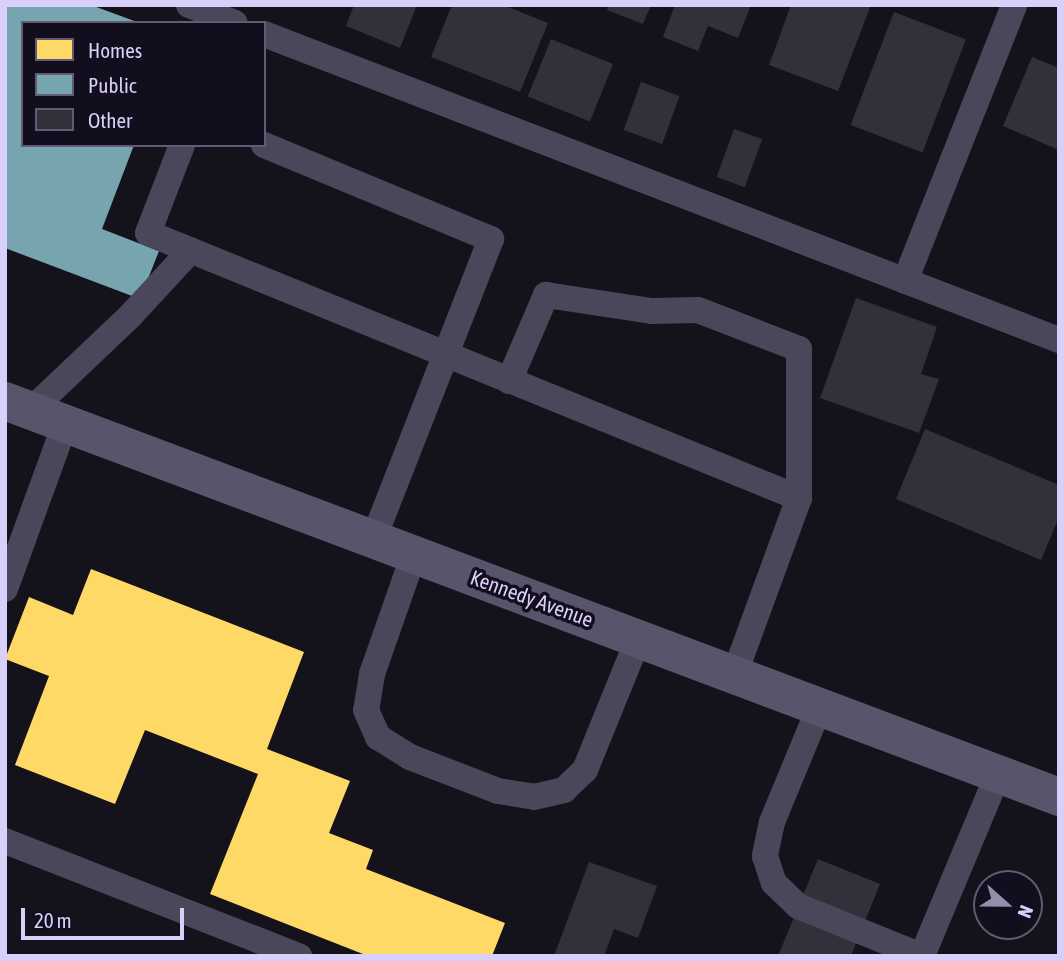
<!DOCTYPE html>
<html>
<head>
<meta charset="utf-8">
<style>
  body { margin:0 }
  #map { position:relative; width:1064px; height:961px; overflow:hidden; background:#14121a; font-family:"Asap Condensed",sans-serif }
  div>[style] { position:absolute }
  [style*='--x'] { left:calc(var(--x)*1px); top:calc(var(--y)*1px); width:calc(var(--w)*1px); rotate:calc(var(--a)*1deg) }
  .homes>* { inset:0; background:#ffd966 }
  .public>* { inset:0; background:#76a5af }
  .building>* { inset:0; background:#33303c; transform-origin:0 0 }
  .lane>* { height:26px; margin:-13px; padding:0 13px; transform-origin:13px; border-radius:13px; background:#4a475a }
  .secondary>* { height:38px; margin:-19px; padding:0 19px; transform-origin:19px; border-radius:19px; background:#59546c }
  span { translate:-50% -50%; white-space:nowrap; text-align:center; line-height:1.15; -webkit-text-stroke:7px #130e1d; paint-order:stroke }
  .street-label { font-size:21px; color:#d9cffb }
  .frame { position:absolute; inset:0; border:7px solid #d9cffb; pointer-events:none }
  .legend { position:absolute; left:21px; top:21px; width:245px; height:126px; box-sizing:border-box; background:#130e1d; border:2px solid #625b76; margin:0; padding:9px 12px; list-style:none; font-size:21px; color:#d9cffb }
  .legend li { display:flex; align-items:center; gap:14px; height:35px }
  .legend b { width:35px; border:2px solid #625b76 }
  .north { position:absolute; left:973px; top:870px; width:70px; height:70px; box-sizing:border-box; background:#130e1d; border:2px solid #625b76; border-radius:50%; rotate:111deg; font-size:19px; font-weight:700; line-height:28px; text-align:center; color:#d9cffb }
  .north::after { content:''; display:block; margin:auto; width:24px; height:32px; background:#948dac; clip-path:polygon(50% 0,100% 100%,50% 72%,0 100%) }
  .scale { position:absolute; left:21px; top:908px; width:163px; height:32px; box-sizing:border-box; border:4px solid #d9cffb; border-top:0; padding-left:9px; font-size:21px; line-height:24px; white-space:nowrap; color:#d9cffb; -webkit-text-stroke:5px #130e1d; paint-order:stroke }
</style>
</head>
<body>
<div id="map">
  <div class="homes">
    <i style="clip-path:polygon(91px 569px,304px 652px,267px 749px,350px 781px,329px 833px,373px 850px,366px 869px,505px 923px,492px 956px,368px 956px,210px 894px,258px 774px,145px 730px,115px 804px,15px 765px,49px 676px,5px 659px,29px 597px,73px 615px)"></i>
  </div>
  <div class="public">
    <i style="clip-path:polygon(5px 5px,91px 5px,137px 22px,23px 23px,23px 145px,134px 145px,102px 229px,159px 251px,140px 299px,5px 248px)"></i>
  </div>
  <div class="building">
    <i style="clip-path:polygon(354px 5px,417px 5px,400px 48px,346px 26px)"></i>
    <i style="clip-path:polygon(452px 5px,503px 5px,548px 23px,520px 92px,431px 57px)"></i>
    <i style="clip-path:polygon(609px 5px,651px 5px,643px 24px,607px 10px)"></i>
    <i style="clip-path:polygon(675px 5px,751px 5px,738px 38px,708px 26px,698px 51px,663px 37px)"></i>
    <i style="clip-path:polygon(791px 5px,871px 5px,838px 91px,769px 65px)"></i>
    <i style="left:894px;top:12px;width:77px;height:121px;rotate:21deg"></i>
    <i style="left:551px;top:39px;width:67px;height:62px;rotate:22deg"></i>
    <i style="clip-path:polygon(1032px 57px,1059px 68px,1059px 150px,1003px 126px)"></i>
    <i style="left:641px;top:82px;width:41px;height:51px;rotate:20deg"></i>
    <i style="left:734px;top:129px;width:30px;height:51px;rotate:20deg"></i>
    <i style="clip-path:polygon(856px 298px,937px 327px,921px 374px,939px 379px,919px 433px,820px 398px)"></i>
    <i style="clip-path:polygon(925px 429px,1059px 485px,1059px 517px,1041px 560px,896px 499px)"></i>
    <i style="clip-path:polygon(818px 859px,880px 884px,851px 956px,778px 956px)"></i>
    <i style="clip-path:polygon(589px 862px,657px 886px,638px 938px,614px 929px,604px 956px,554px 956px)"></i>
  </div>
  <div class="lane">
    <i style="--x:189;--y:5;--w:49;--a:21.4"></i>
    <i style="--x:264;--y:34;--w:852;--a:21.05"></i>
    <i style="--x:182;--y:145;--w:94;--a:111.1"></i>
    <i style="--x:148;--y:233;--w:703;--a:22.15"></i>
    <i style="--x:264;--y:145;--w:246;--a:22.5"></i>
    <i style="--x:491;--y:239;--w:321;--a:111.4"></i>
    <i style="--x:905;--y:281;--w:297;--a:-68.4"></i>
    <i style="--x:509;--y:381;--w:94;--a:-66.7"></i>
    <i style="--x:546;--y:295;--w:107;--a:8.6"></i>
    <i style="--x:652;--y:311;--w:46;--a:-1.2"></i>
    <i style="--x:698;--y:310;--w:108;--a:21.1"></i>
    <i style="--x:799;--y:349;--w:149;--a:90"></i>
    <i style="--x:799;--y:498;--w:186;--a:110.1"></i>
    <i style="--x:30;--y:411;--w:139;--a:-43.5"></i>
    <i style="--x:131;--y:315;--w:88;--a:-47.3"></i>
    <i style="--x:414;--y:554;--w:127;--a:109.3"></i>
    <i style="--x:372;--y:674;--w:36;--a:99"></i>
    <i style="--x:366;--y:710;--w:30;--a:66"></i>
    <i style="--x:378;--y:737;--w:38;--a:32"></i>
    <i style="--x:410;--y:757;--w:94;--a:21.1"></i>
    <i style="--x:498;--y:791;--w:36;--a:9"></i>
    <i style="--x:534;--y:797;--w:31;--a:-13"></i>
    <i style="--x:564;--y:790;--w:29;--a:-44"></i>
    <i style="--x:585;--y:770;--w:144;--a:-67.9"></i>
    <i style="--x:5;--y:589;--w:176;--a:-70"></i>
    <i style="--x:820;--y:706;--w:126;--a:112.5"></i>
    <i style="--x:772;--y:822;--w:35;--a:102"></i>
    <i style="--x:765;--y:856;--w:28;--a:72"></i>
    <i style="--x:774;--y:883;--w:33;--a:44"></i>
    <i style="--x:798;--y:906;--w:134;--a:22"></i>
    <i style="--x:5;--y:841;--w:316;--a:21.4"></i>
    <i style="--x:922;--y:956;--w:197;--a:-67.3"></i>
  </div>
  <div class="secondary">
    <i style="--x:5;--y:401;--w:1126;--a:20.59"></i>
  </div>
  <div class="street-label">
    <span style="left:532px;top:598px;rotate:20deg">Kennedy Avenue</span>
  </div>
  <div class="frame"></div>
  <ul class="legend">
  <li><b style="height:19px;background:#ffd966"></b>Homes</li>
  <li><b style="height:19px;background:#76a5af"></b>Public</li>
  <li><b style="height:19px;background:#33303c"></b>Other</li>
  </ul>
  <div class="north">N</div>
  <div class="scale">20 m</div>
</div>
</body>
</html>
